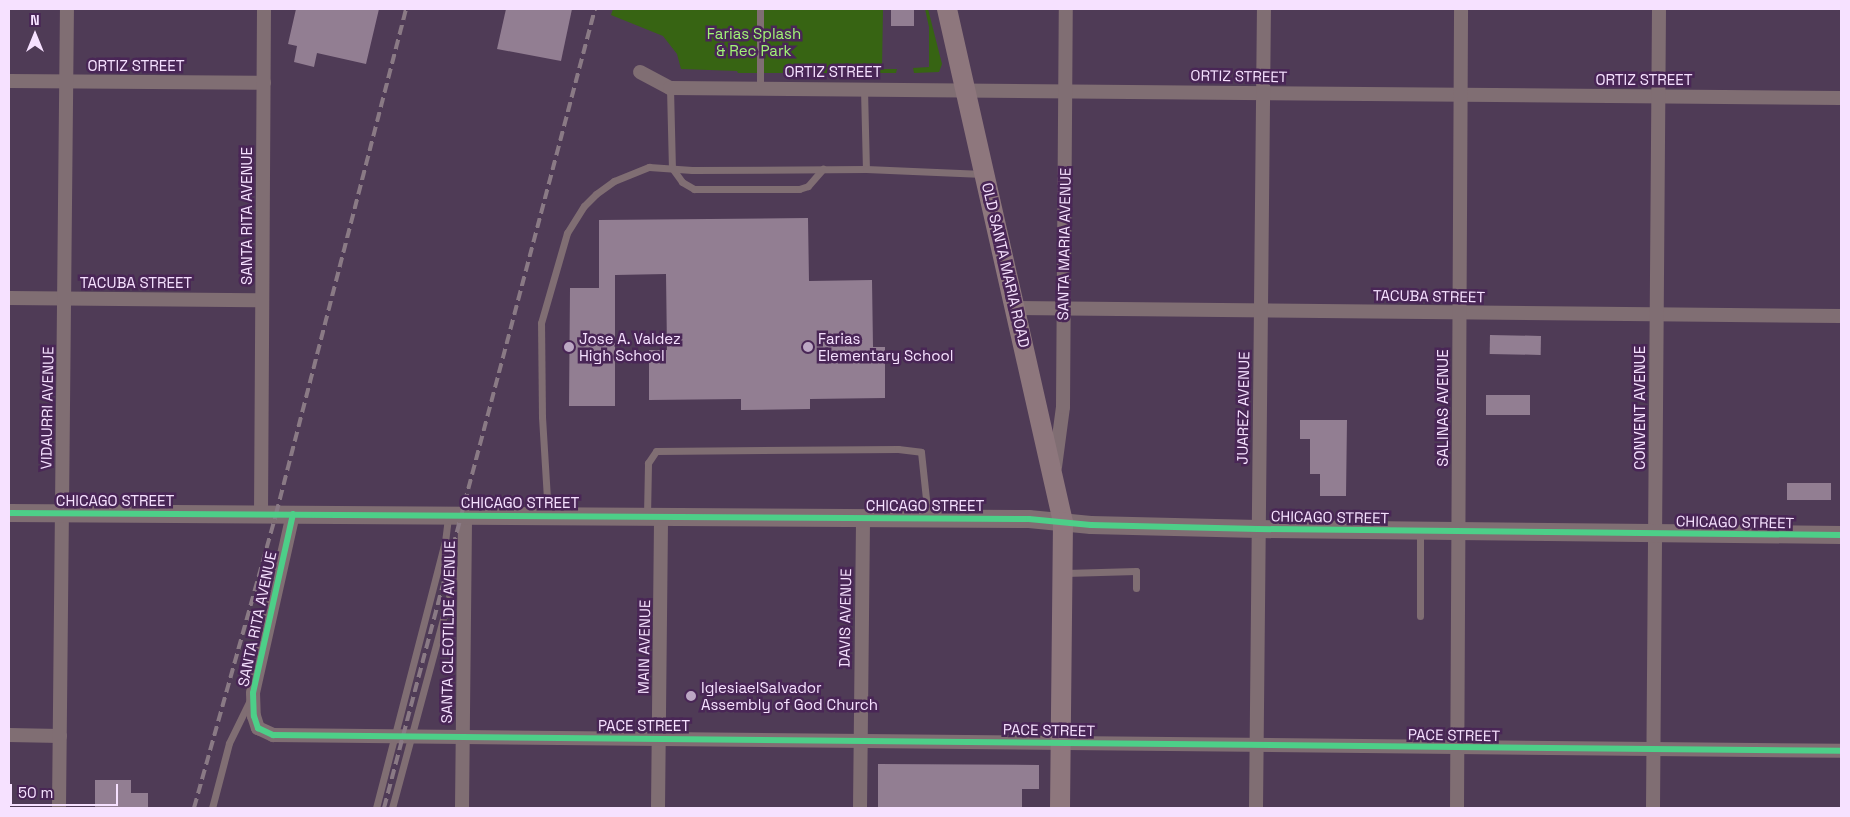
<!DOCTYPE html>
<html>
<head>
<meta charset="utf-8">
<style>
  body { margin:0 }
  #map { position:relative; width:1850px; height:817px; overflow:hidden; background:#4f3b56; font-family:"Space Grotesk",sans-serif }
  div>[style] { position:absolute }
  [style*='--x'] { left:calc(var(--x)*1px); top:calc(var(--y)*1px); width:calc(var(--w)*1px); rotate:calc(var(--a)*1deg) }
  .green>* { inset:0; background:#376413 }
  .building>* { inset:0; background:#927e92; transform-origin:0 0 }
  .service>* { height:7px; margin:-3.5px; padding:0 3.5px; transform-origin:3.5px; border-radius:3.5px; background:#806e73 }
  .minor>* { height:14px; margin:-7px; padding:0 7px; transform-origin:7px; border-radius:7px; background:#806e73 }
  .tertiary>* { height:18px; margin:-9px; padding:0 9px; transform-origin:9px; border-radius:9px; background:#806e73 }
  .secondary>* { height:20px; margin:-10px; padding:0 10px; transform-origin:10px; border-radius:10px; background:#8e777d }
  .rail>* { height:4px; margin-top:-2px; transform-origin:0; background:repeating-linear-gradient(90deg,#8a7a85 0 10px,transparent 0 15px) }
  .cycleway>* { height:6px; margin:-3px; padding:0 3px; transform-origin:3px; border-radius:3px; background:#4dcf88 }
  .dots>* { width:14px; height:14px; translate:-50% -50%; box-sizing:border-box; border:2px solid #492656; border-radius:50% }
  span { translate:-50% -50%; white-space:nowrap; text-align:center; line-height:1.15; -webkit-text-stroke:5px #492656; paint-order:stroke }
  .park-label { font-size:15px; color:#a1f476 }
  .street-label { font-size:15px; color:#f6e1ff }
  .poi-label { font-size:15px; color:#f6e1ff }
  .left { translate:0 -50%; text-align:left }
  .frame { position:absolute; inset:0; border:10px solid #f6e1ff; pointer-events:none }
  .north { position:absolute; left:10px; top:10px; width:50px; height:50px; -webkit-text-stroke:4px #492656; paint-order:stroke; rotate:0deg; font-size:14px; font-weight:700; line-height:20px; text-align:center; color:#f6e1ff }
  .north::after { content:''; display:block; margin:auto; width:18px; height:22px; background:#f6e1ff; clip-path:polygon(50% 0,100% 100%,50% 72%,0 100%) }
  .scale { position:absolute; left:10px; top:784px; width:108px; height:22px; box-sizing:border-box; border:2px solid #f6e1ff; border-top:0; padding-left:6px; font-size:15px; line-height:18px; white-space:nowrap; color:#f6e1ff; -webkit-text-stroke:4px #492656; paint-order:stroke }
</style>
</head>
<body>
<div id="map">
  <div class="green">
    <i style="clip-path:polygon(613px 9px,883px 9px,882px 69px,897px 69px,896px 73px,738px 73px,737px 71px,681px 69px,677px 54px,663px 36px,611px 15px)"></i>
    <i style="clip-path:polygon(925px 9px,928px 9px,942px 64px,939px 72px,914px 73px,913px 68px,929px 67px,929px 27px)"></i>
  </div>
  <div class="building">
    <i style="clip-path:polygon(296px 9px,379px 9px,366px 64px,317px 53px,314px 67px,294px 62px,297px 46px,288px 44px)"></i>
    <i style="clip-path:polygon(506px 9px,572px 9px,561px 61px,497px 49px)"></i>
    <i style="left:891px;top:9px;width:23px;height:17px"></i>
    <i style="clip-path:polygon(808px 218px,809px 281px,872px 280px,873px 347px,885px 347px,885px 398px,810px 399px,810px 409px,741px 410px,741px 399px,649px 400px,649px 350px,667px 350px,666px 274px,615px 275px,615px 406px,569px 406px,570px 288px,599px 288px,599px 220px)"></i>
    <i style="left:1490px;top:335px;width:51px;height:19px;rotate:1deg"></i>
    <i style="left:1486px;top:395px;width:44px;height:20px"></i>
    <i style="clip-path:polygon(1300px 420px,1347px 420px,1346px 496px,1320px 496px,1320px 474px,1310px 474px,1310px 439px,1300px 439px)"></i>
    <i style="left:1787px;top:483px;width:44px;height:17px"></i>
    <i style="clip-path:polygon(878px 764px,1039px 765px,1039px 789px,1022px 789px,1022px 808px,878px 808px)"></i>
    <i style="clip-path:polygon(95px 780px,131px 780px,131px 793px,148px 793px,148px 808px,95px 808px)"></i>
  </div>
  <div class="service">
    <i style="--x:760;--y:9;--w:79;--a:90"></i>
    <i style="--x:670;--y:88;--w:80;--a:88.6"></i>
    <i style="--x:672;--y:168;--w:17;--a:54"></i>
    <i style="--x:682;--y:182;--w:14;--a:30"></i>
    <i style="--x:694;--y:189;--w:105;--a:0"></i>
    <i style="--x:799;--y:189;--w:9;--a:-18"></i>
    <i style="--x:808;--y:186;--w:23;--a:-49"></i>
    <i style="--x:864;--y:89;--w:80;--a:88.6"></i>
    <i style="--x:548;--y:515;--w:98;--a:-93.5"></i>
    <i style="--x:542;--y:417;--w:94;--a:-90.6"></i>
    <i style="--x:541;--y:323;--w:94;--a:-73.9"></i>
    <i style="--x:567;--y:233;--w:32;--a:-58"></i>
    <i style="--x:584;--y:206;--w:17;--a:-45"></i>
    <i style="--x:596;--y:194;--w:22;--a:-36"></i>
    <i style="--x:614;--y:181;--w:38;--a:-22"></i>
    <i style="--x:649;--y:167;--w:43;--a:4"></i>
    <i style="--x:692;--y:170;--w:174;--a:-0.3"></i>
    <i style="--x:866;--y:169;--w:117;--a:2.4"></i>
    <i style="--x:647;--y:516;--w:53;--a:-88.9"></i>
    <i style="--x:648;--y:463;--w:14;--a:-56"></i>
    <i style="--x:656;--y:451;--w:242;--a:-0.5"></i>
    <i style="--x:898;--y:449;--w:23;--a:7"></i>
    <i style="--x:921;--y:452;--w:66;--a:83.9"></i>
    <i style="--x:1420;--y:531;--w:85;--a:90"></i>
    <i style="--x:1065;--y:573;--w:71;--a:-1.6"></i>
    <i style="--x:1136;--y:571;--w:17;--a:90"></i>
    <i style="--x:212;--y:808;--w:67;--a:-75.3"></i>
    <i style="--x:229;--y:743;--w:50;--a:-63.9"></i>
    <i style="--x:376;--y:808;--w:275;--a:-75.5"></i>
    <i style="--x:445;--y:542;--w:26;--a:-83"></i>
    <i style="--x:392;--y:808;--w:241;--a:-74.9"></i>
    <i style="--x:455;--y:575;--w:14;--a:-54"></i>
  </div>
  <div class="minor">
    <i style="--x:640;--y:72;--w:34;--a:28"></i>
    <i style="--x:670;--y:88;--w:1171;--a:0.49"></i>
    <i style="--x:9;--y:81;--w:255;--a:0.4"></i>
    <i style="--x:9;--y:298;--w:253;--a:0.5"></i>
    <i style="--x:1016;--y:308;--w:825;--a:0.56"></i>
    <i style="--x:1055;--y:467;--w:61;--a:-82.4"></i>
    <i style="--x:1063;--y:407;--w:398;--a:-89.6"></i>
    <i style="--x:261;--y:514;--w:505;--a:-89.66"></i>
    <i style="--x:293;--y:514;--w:183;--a:102.6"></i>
    <i style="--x:253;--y:693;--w:23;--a:88"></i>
    <i style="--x:254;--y:716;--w:13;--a:72"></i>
    <i style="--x:258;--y:728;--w:17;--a:25"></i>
    <i style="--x:273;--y:735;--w:1568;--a:0.58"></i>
    <i style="--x:9;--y:735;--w:51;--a:1.1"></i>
    <i style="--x:59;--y:808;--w:799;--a:-89.43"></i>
    <i style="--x:462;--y:808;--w:293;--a:-89.4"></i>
    <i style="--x:658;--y:808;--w:292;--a:-89.4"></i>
    <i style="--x:860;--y:808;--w:290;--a:-89.4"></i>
    <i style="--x:1256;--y:808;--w:799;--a:-89.43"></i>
    <i style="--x:1457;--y:808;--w:799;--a:-89.71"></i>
    <i style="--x:1653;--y:808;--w:799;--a:-89.57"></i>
  </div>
  <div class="tertiary">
    <i style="--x:9;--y:513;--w:1020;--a:0.34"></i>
    <i style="--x:1029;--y:519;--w:62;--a:5.5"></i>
    <i style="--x:1091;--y:525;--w:167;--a:1.4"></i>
    <i style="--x:1258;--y:529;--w:583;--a:0.59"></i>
  </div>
  <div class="secondary">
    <i style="--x:947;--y:9;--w:526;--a:77.26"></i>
    <i style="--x:1063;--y:522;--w:286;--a:90.6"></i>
  </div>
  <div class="rail">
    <i style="--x:194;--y:808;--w:305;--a:-74.4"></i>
    <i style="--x:276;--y:514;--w:521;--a:-75.56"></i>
    <i style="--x:384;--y:808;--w:826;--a:-75.21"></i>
  </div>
  <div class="cycleway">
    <i style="--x:9;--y:513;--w:1020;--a:0.34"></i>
    <i style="--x:1029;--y:519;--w:62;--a:5.5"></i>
    <i style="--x:1091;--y:525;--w:167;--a:1.4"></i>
    <i style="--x:1258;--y:529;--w:583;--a:0.59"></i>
    <i style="--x:293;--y:514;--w:183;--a:102.6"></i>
    <i style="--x:253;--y:693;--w:23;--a:88"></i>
    <i style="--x:254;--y:716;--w:13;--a:72"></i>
    <i style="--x:258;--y:728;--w:17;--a:25"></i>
    <i style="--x:273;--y:735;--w:1568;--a:0.58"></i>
  </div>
  <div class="dots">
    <i style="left:569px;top:347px;background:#bca7c4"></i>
    <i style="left:808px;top:347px;background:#bca7c4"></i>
    <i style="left:691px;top:696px;background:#bca7c4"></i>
  </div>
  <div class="park-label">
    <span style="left:754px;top:42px">Farias Splash<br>&amp; Rec Park</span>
  </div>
  <div class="street-label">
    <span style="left:136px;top:66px">ORTIZ STREET</span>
    <span style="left:833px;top:72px">ORTIZ STREET</span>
    <span style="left:1239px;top:76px;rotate:1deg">ORTIZ STREET</span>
    <span style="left:1644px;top:80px">ORTIZ STREET</span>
    <span style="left:247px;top:216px;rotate:-90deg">SANTA RITA AVENUE</span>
    <span style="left:1064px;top:244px;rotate:-89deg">SANTA MARIA AVENUE</span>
    <span style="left:1006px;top:265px;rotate:77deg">OLD SANTA MARIA ROAD</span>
    <span style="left:136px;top:283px">TACUBA STREET</span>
    <span style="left:1429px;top:296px;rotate:1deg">TACUBA STREET</span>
    <span style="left:47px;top:408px;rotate:-89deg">VIDAURRI AVENUE</span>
    <span style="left:1243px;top:408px;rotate:-89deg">JUAREZ AVENUE</span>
    <span style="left:1443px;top:408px;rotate:-90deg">SALINAS AVENUE</span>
    <span style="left:1640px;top:408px;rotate:-90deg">CONVENT AVENUE</span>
    <span style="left:115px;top:501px">CHICAGO STREET</span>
    <span style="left:520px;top:503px">CHICAGO STREET</span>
    <span style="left:925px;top:506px">CHICAGO STREET</span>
    <span style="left:1330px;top:517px;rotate:1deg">CHICAGO STREET</span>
    <span style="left:1735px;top:522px;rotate:1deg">CHICAGO STREET</span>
    <span style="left:845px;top:618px;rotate:-89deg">DAVIS AVENUE</span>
    <span style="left:257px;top:619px;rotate:-78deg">SANTA RITA AVENUE</span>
    <span style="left:448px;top:632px;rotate:-89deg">SANTA CLEOTILDE AVENUE</span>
    <span style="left:644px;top:647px;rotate:-89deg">MAIN AVENUE</span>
    <span style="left:644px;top:726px">PACE STREET</span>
    <span style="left:1049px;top:730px;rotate:1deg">PACE STREET</span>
    <span style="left:1454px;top:735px;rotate:1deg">PACE STREET</span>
  </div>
  <div class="poi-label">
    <span class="left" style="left:579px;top:347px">Jose A. Valdez<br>High School</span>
    <span class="left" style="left:818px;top:347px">Farias<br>Elementary School</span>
    <span class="left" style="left:701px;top:696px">IglesiaelSalvador<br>Assembly of God Church</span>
  </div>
  <div class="frame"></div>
  <div class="north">N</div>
  <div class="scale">50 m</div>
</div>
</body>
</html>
